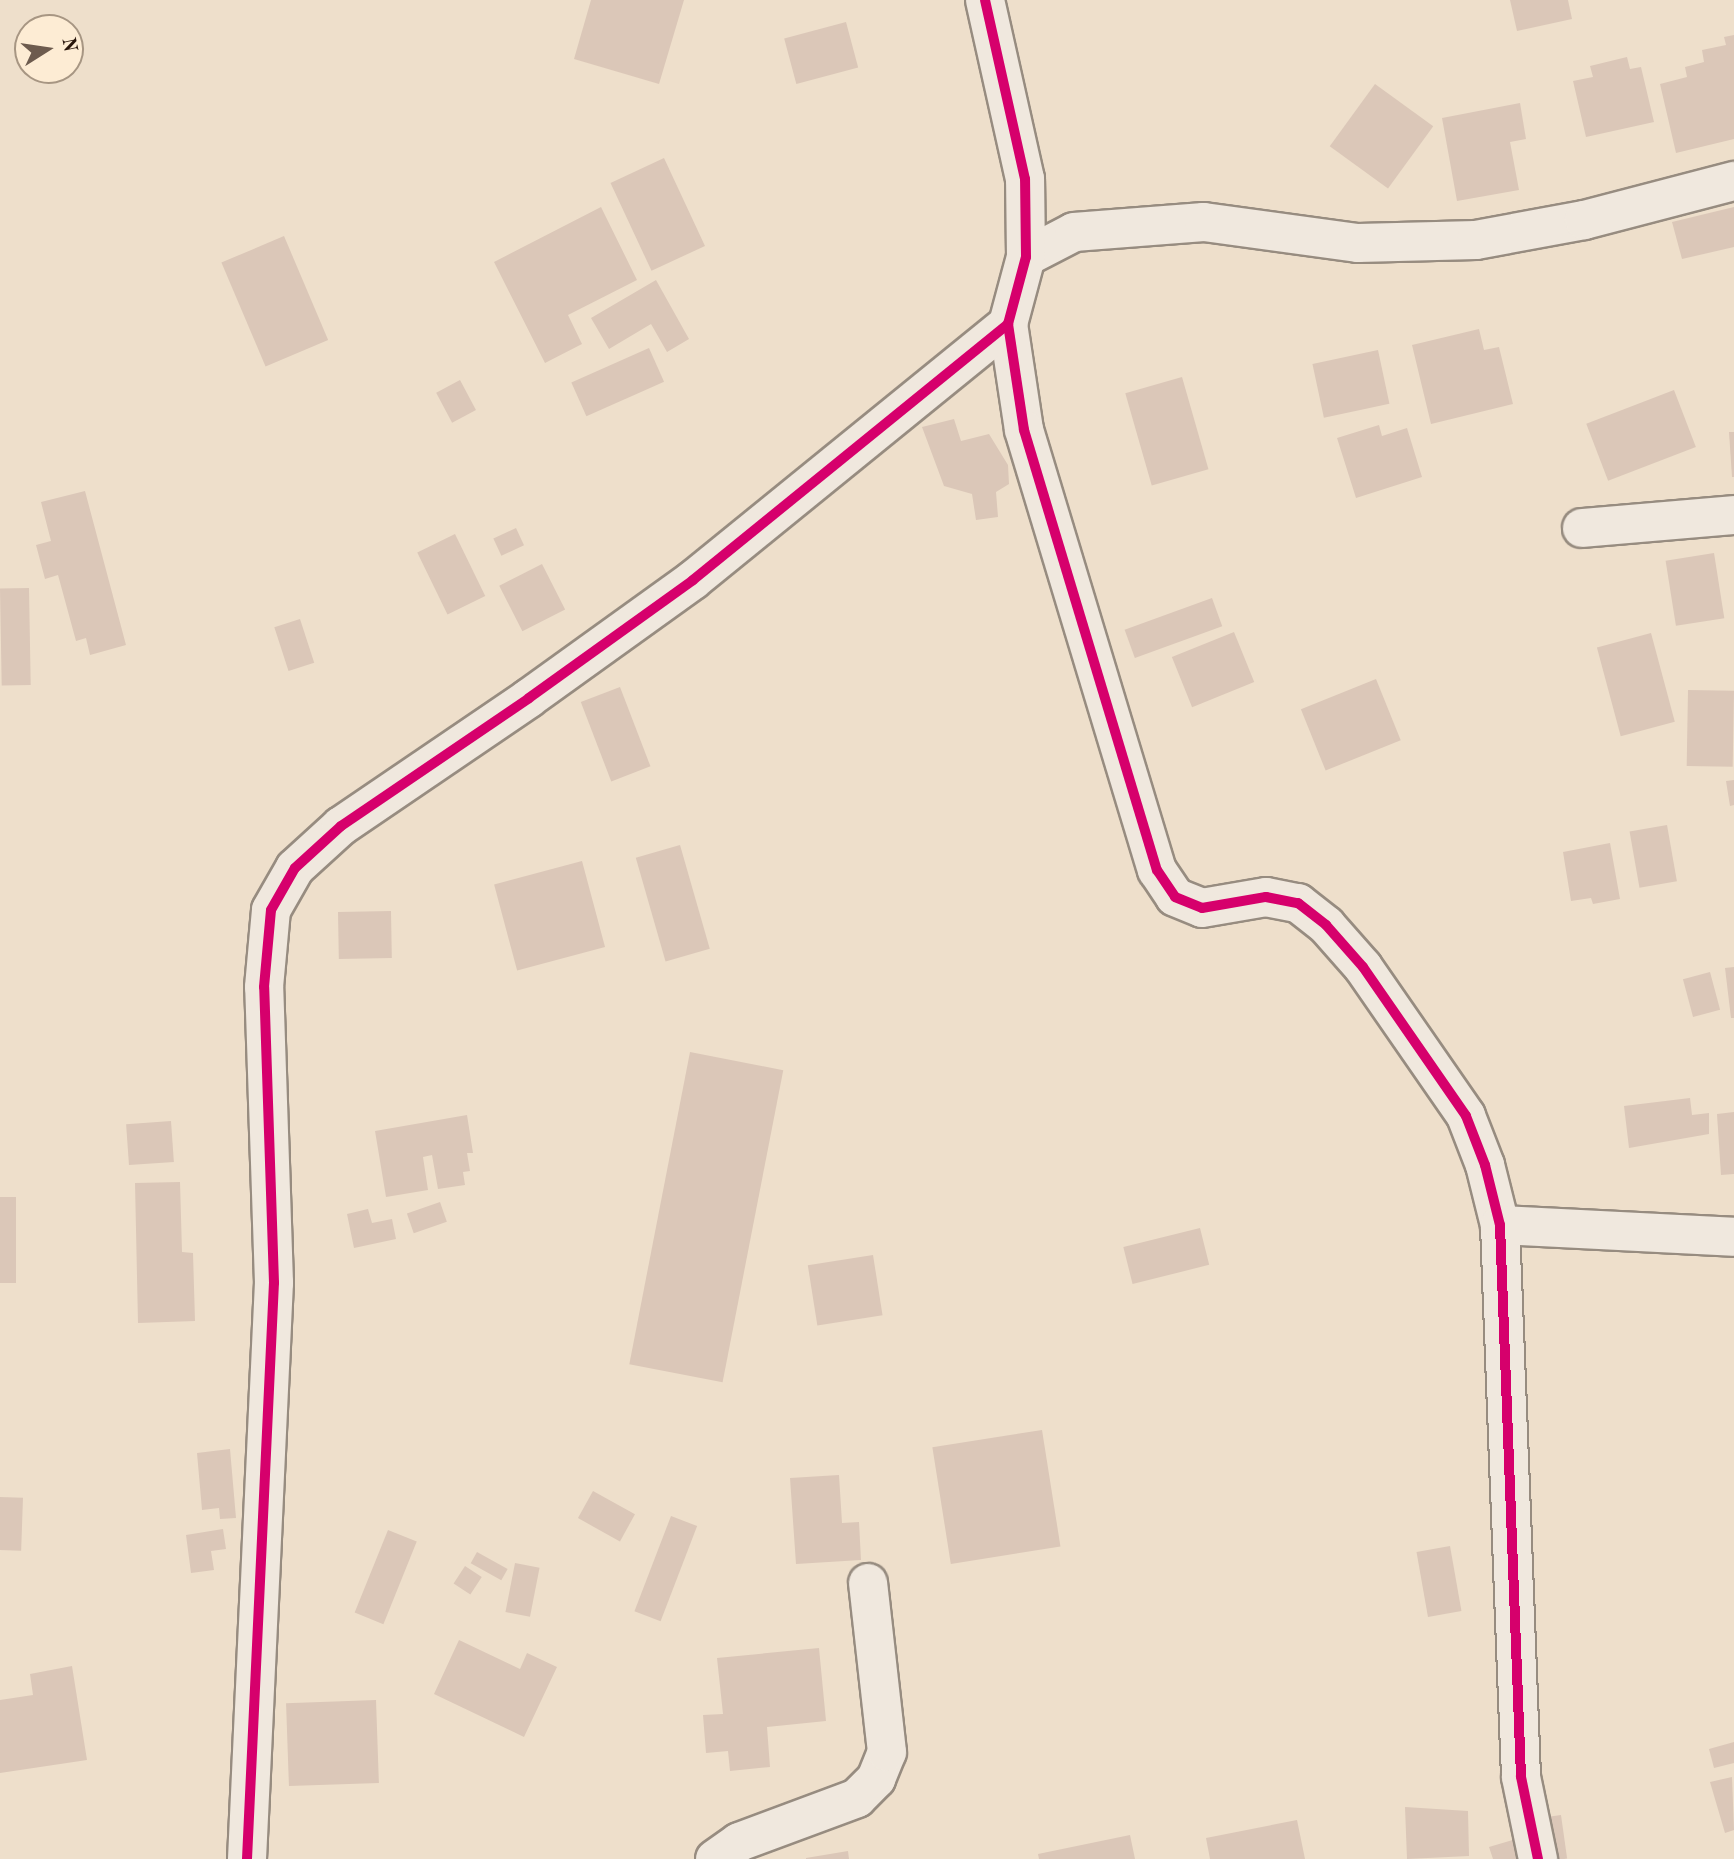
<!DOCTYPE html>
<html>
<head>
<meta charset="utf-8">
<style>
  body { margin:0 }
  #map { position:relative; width:1734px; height:1859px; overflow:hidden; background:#eedfcb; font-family:"Old Standard TT",serif }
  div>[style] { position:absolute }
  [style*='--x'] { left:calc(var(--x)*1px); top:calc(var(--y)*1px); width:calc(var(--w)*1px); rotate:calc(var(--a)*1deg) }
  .building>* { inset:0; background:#dbc7b8; transform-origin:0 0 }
  .roads { filter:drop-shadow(2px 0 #978c80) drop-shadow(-2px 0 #978c80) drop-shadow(0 2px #978c80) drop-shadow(0 -2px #978c80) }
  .street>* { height:38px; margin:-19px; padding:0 19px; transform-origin:19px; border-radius:19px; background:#f0e8de }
  .cycleway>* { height:10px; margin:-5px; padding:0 5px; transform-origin:5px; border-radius:5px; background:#d6006c }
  span { translate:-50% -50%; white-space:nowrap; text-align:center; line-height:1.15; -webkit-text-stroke:6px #fdecd4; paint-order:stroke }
  .north { position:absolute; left:14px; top:14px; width:70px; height:70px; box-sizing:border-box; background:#fdecd4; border:2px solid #a79683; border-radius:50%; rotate:78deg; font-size:19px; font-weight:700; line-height:28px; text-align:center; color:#27140a }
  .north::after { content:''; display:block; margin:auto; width:24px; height:32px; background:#6d5b4e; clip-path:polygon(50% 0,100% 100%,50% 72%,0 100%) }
</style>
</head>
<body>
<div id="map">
  <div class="building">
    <i style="clip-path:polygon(591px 0,684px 0,659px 84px,574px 59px)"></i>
    <i style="clip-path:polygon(1510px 0,1568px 0,1572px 19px,1517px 31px)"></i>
    <i style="left:846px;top:22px;width:47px;height:64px;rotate:75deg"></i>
    <i style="clip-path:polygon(1734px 35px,1734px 139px,1676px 153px,1660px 84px,1687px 77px,1685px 67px,1704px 62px,1702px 50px,1726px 45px,1724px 37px)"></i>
    <i style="clip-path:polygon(1627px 57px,1630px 69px,1641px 67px,1654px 122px,1586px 137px,1573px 81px,1593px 77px,1590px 66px)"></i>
    <i style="left:1375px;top:84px;width:72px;height:77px;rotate:36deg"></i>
    <i style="clip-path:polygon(1520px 103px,1526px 139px,1510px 142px,1519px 190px,1457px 201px,1442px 118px)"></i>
    <i style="left:664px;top:158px;width:97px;height:59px;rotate:65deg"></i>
    <i style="clip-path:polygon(601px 207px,637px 280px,568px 315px,582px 344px,545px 363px,494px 262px)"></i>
    <i style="clip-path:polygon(1734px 207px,1734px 247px,1682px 259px,1672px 222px)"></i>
    <i style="left:284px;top:236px;width:113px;height:68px;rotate:67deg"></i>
    <i style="clip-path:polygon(656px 280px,689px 339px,667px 352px,651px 324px,609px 349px,591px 318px)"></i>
    <i style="clip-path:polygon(1479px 329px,1484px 350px,1499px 347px,1513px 404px,1431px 424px,1412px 345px)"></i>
    <i style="left:649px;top:348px;width:37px;height:85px;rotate:66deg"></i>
    <i style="left:1378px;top:350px;width:55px;height:67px;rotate:78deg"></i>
    <i style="left:1182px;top:377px;width:96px;height:59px;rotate:74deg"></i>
    <i style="left:460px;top:380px;width:34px;height:27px;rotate:62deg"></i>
    <i style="left:1674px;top:390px;width:61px;height:94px;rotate:69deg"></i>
    <i style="clip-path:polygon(954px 419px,961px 441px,989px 434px,1008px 465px,1009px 484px,996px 492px,998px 517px,976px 520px,972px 494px,944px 486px,922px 427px)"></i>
    <i style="clip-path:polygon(1379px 425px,1382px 436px,1407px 428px,1422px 477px,1356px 498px,1337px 438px)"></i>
    <i style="clip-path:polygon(1729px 432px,1734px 432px,1734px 477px,1732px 477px)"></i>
    <i style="clip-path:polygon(85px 491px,126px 645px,90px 655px,86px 638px,76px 641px,58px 575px,45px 579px,36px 545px,51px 541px,41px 502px)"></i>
    <i style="left:516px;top:528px;width:19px;height:25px;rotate:65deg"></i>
    <i style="left:455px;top:534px;width:69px;height:42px;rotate:64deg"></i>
    <i style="left:1714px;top:553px;width:66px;height:49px;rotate:81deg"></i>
    <i style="left:542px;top:564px;width:51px;height:48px;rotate:63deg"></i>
    <i style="left:29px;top:588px;width:97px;height:29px;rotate:89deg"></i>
    <i style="left:1212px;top:598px;width:30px;height:93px;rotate:70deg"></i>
    <i style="left:300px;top:619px;width:46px;height:27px;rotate:72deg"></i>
    <i style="left:1234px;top:632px;width:54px;height:67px;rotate:68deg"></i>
    <i style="left:1651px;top:633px;width:92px;height:56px;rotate:75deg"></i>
    <i style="left:1376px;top:679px;width:66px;height:81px;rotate:68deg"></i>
    <i style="left:620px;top:687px;width:85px;height:42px;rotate:69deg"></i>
    <i style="left:1688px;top:690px;width:46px;height:76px;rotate:1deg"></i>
    <i style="clip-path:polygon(1734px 780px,1734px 805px,1730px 806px,1726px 781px)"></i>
    <i style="left:1667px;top:825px;width:57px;height:38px;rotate:80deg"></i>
    <i style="clip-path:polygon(1610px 843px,1620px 899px,1593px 904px,1591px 898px,1571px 901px,1563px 852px)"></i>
    <i style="left:680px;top:845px;width:108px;height:46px;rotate:74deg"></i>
    <i style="left:582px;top:861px;width:89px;height:91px;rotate:75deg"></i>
    <i style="left:391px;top:911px;width:47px;height:53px;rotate:89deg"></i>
    <i style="clip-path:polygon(1734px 967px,1734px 1018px,1731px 1018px,1725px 968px)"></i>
    <i style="left:1710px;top:972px;width:39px;height:28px;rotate:75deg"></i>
    <i style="left:690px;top:1052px;width:95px;height:318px;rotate:11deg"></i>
    <i style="clip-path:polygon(1690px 1098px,1692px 1115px,1709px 1113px,1709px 1134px,1629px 1148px,1624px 1106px)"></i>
    <i style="clip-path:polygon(1734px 1112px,1734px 1174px,1721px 1175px,1717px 1114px)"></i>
    <i style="clip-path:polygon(467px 1115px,473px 1153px,467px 1153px,470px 1171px,463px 1172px,465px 1185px,438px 1189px,432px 1155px,423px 1157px,428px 1190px,386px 1197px,375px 1131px)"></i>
    <i style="left:171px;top:1121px;width:41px;height:45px;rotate:86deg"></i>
    <i style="clip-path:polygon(180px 1182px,182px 1252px,193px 1253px,195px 1321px,138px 1323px,135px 1183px)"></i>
    <i style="left:0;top:1197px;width:16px;height:86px"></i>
    <i style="left:440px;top:1202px;width:21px;height:35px;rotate:71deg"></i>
    <i style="clip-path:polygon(368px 1209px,372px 1223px,392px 1219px,396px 1239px,354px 1248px,347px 1214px)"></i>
    <i style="left:1200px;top:1228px;width:38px;height:79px;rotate:76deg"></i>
    <i style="left:873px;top:1255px;width:61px;height:66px;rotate:81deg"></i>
    <i style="left:1042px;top:1430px;width:118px;height:111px;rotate:81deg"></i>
    <i style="clip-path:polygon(230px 1449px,236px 1518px,220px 1519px,219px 1508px,202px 1510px,197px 1453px)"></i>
    <i style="clip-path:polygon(839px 1475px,842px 1523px,859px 1522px,861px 1560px,796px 1564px,790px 1478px)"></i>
    <i style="left:593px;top:1491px;width:48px;height:31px;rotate:29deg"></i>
    <i style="left:0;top:1497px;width:23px;height:53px;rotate:2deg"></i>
    <i style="left:671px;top:1516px;width:28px;height:102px;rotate:21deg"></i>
    <i style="clip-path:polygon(223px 1529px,226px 1549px,211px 1551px,214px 1570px,191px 1573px,186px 1535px)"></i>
    <i style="left:388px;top:1530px;width:31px;height:89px;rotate:22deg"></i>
    <i style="left:1450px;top:1546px;width:66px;height:34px;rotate:80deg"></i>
    <i style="left:477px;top:1552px;width:35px;height:13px;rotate:29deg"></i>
    <i style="left:515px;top:1563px;width:25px;height:50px;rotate:11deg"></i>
    <i style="left:465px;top:1566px;width:20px;height:21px;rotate:33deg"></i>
    <i style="clip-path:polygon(459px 1640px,520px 1669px,527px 1653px,557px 1667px,524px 1737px,434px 1694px)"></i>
    <i style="clip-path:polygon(819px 1648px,826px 1721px,767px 1727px,770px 1767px,730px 1771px,728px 1751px,706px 1753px,703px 1715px,723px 1714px,717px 1658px)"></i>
    <i style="clip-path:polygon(72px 1666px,87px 1760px,0 1773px,0 1700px,33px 1695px,30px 1674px)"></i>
    <i style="left:376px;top:1700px;width:83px;height:90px;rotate:88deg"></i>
    <i style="clip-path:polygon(1734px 1742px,1734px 1763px,1714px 1768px,1709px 1749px)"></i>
    <i style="clip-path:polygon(1732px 1777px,1734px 1830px,1725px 1833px,1710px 1782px)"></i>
    <i style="clip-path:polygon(1405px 1807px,1468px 1811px,1469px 1856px,1407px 1859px)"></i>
    <i style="left:1561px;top:1815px;width:44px;height:18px;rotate:82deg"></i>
    <i style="clip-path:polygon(1297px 1820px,1305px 1859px,1210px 1859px,1206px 1838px)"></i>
    <i style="clip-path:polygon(1130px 1835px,1135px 1859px,1039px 1859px,1038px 1854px)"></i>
    <i style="clip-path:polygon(1516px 1839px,1522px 1859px,1493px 1859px,1489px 1847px)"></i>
    <i style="clip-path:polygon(848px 1851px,849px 1859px,806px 1859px,806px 1858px)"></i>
  </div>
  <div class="roads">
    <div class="street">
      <i style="--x:1026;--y:257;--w:54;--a:-27.5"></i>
      <i style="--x:1074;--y:232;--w:130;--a:-4.4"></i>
      <i style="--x:1204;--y:222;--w:155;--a:7.8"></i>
      <i style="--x:1358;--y:243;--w:118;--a:-1.5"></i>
      <i style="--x:1476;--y:240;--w:110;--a:-10.5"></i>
      <i style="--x:1584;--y:220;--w:155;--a:-14.6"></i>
      <i style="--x:1008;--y:324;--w:107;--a:81.4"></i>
      <i style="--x:1024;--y:430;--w:460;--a:73.2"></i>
      <i style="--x:1157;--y:870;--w:32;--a:56"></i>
      <i style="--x:1175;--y:897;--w:29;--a:22"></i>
      <i style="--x:1202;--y:908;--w:65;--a:-9.8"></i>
      <i style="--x:1266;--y:897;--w:33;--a:11"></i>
      <i style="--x:1298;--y:903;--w:36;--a:38"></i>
      <i style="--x:1326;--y:925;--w:56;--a:48.6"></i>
      <i style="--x:1363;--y:967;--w:181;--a:55.3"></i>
      <i style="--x:1466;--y:1116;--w:53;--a:68.8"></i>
      <i style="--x:1485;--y:1165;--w:62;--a:76"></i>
      <i style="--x:1500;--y:1225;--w:552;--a:87.82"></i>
      <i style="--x:1521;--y:1777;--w:84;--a:78.3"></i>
      <i style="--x:1582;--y:528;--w:153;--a:-4.9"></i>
      <i style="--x:1500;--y:1225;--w:234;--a:2.9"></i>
      <i style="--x:247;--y:1859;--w:577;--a:-87.32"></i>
      <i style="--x:274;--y:1283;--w:296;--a:-91.9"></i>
      <i style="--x:264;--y:987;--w:77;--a:-84.8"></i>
      <i style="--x:271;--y:910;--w:48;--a:-60.3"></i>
      <i style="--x:295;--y:868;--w:62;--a:-42.4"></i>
      <i style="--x:341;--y:826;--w:227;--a:-34.2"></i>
      <i style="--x:529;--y:698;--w:202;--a:-35.7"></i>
      <i style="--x:693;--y:580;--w:406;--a:-39.1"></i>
      <i style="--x:1008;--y:324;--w:69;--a:-75"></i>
      <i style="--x:1026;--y:257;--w:78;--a:-90.7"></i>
      <i style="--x:1025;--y:179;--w:183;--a:-102.6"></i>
      <i style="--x:715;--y:1859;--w:29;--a:-35"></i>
      <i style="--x:739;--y:1842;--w:126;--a:-20.4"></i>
      <i style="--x:857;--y:1798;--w:27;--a:-45"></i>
      <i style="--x:876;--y:1779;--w:29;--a:-68"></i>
      <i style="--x:887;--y:1752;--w:170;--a:-96.4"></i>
    </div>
  </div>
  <div class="cycleway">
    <i style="--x:1008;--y:324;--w:107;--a:81.4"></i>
    <i style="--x:1024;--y:430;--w:460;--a:73.2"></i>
    <i style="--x:1157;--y:870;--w:32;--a:56"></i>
    <i style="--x:1175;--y:897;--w:29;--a:22"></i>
    <i style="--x:1202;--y:908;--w:65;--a:-9.8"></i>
    <i style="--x:1266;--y:897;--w:33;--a:11"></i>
    <i style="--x:1298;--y:903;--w:36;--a:38"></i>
    <i style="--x:1326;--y:925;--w:56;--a:48.6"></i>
    <i style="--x:1363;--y:967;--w:181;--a:55.3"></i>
    <i style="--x:1466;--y:1116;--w:53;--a:68.8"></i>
    <i style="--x:1485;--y:1165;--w:62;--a:76"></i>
    <i style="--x:1500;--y:1225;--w:552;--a:87.82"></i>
    <i style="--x:1521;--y:1777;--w:84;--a:78.3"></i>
    <i style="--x:247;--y:1859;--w:577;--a:-87.32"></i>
    <i style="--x:274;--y:1283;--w:296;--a:-91.9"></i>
    <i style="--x:264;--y:987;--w:77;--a:-84.8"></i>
    <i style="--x:271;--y:910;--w:48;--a:-60.3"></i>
    <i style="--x:295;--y:868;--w:62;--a:-42.4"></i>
    <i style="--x:341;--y:826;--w:227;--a:-34.2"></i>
    <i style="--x:529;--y:698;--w:202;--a:-35.7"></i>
    <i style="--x:693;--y:580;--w:406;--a:-39.1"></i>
    <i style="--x:1008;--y:324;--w:69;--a:-75"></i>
    <i style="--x:1026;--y:257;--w:78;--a:-90.7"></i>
    <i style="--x:1025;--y:179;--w:183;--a:-102.6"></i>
  </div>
  <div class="north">N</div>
</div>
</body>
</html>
